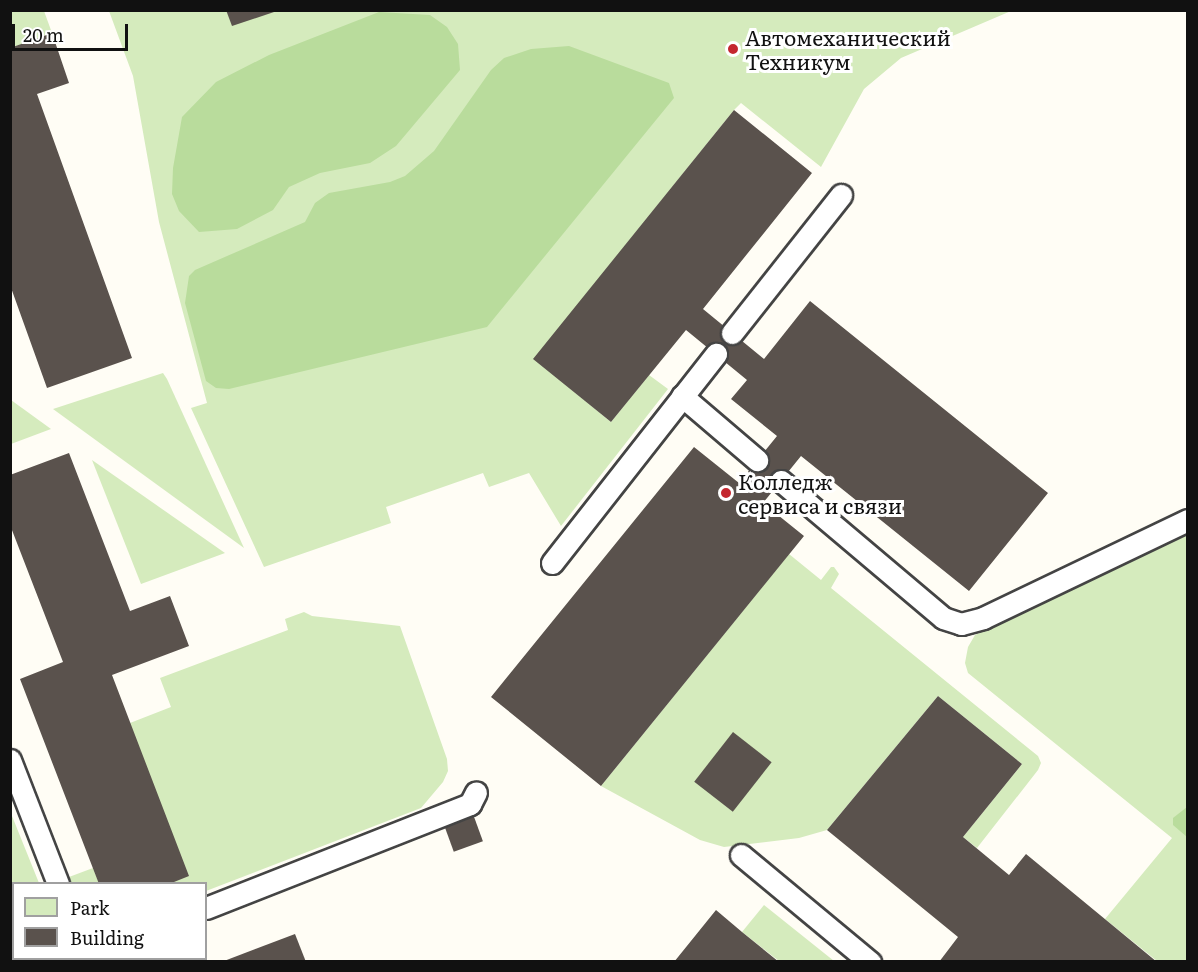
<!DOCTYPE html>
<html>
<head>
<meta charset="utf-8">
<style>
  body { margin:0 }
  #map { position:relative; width:1198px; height:972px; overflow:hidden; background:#fffdf5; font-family:Literata,serif }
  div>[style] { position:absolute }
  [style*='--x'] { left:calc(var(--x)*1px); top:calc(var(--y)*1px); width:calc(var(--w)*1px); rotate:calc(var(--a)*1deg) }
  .green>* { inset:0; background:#d5ebbd }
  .forest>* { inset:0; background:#b9dc9c }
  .building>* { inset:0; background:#5a524d; transform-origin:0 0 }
  .roads { filter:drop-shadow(2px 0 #444) drop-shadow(-2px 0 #444) drop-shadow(0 2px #444) drop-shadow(0 -2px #444) }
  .service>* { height:21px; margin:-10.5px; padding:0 10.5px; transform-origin:10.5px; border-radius:10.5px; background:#fff }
  .dots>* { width:16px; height:16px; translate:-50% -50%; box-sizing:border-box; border:3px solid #fff; border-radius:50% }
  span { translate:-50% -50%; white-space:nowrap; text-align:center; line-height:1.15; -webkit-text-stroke:6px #fff; paint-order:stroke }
  .poi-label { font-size:21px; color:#111 }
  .left { translate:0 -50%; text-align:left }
  .frame { position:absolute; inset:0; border:12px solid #111; pointer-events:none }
  .legend { position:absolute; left:12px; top:882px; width:195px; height:78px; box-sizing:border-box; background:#fff; border:2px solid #a0a0a0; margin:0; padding:8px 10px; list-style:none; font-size:18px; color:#111 }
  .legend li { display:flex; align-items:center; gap:12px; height:30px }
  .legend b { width:30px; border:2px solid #a0a0a0 }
  .scale { position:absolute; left:12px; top:24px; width:116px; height:27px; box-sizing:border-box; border:3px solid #111; border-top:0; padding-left:8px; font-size:18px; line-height:21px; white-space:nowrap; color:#111; -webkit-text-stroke:4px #fff; paint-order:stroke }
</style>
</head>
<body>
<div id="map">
  <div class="green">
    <i style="clip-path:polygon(11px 11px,44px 11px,52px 33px,11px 48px)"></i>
    <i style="clip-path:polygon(109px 11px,1011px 11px,901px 58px,864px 89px,821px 167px,741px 103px,734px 110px,534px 359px,611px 422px,649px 375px,668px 389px,561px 526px,529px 473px,489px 487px,483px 473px,386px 507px,391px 523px,264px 567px,191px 408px,207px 403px,159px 222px,133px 76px)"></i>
    <i style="clip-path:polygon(163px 373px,167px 379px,244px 548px,53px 409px)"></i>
    <i style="clip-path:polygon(11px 400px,51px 429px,11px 444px)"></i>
    <i style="clip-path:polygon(92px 460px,225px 553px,141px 584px)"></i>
    <i style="clip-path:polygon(1187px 532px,1187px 961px,1157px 961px,1105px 919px,1172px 838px,968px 673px,965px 663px,968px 647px,975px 635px)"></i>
    <i style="clip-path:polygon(789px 554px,821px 580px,831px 567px,834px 567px,839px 574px,831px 588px,1038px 756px,1041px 763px,1038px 770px,977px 848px,963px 837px,1022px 764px,938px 696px,827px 830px,799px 838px,724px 847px,700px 840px,601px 786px)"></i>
    <i style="clip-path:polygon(304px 612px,312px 616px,400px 626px,447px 759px,448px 771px,443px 782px,421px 808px,206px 891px,206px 884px,169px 883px,130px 723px,171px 707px,160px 678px,288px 630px,285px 619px)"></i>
    <i style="clip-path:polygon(10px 811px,39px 883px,14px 884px,14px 958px,69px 959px,72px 961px,11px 961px)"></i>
    <i style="clip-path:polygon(93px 868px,99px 883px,71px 883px,69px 877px)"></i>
    <i style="clip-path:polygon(764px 905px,834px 961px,779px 961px,742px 932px)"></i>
  </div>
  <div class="forest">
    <i style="clip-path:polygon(379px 12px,430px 15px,447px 27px,458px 44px,460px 70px,396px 146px,370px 163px,320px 173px,289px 187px,273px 210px,237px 229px,199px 232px,179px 211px,172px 194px,173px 168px,182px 117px,216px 82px,269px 55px)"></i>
    <i style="clip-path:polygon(569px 46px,669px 83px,674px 98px,487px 327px,229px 389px,216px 388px,206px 381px,185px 303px,189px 276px,195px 270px,305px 222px,315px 203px,329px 193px,390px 182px,405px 176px,434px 151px,491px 70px,504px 58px,531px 49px)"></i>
    <i style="clip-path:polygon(1187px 807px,1187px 837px,1173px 825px,1173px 818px)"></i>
  </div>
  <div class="building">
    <i style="clip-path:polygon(226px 10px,277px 10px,277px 11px,232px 26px)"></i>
    <i style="clip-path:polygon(52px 33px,69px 83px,37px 94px,132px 358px,47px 388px,10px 285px,10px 48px)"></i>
    <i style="clip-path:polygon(734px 110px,812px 173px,703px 309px,764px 359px,810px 301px,1048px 493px,969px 591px,801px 456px,763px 503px,804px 536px,601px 786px,491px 697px,694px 447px,739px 483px,777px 436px,731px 399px,747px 380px,686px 330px,611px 422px,533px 359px)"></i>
    <i style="clip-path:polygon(69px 453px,130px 611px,170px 596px,189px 646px,112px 675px,189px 876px,169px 884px,99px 884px,20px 679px,63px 662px,10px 525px,10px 475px)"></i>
    <i style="clip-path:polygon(938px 696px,1022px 764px,963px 837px,1009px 875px,1026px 854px,1157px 962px,939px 962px,958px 937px,827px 830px)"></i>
    <i style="left:733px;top:732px;width:49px;height:63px;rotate:38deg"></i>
    <i style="left:473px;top:814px;width:29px;height:31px;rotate:70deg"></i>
    <i style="clip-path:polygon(716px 910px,742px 932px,779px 962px,674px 962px)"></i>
    <i style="clip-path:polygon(295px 934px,306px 962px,224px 962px,224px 961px)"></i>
  </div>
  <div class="roads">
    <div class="service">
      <i style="--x:732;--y:333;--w:176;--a:-51.7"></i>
      <i style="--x:682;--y:396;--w:99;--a:40.5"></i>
      <i style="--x:781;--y:481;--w:212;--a:40.2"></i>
      <i style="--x:943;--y:618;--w:19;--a:18"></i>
      <i style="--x:961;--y:624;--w:23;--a:-15"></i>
      <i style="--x:983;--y:618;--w:227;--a:-25.6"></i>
      <i style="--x:552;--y:563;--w:266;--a:-51.9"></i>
      <i style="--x:10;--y:760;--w:133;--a:68.8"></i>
      <i style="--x:741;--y:855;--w:168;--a:39.7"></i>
      <i style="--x:206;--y:908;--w:284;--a:-21.5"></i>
      <i style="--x:470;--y:804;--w:13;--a:-63"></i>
      <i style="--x:114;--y:958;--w:4;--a:76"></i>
    </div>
  </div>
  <div class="dots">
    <i style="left:733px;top:49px;background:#c4262e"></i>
    <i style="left:726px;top:493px;background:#c4262e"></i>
  </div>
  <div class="poi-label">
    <span class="left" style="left:745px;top:49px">Автомеханический<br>Техникум</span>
    <span class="left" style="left:738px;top:493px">Колледж<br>сервиса и связи</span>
  </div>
  <div class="frame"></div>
  <ul class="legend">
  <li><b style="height:16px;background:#d5ebbd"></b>Park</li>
  <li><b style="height:16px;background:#5a524d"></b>Building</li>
  </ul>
  <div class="scale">20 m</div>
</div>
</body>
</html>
